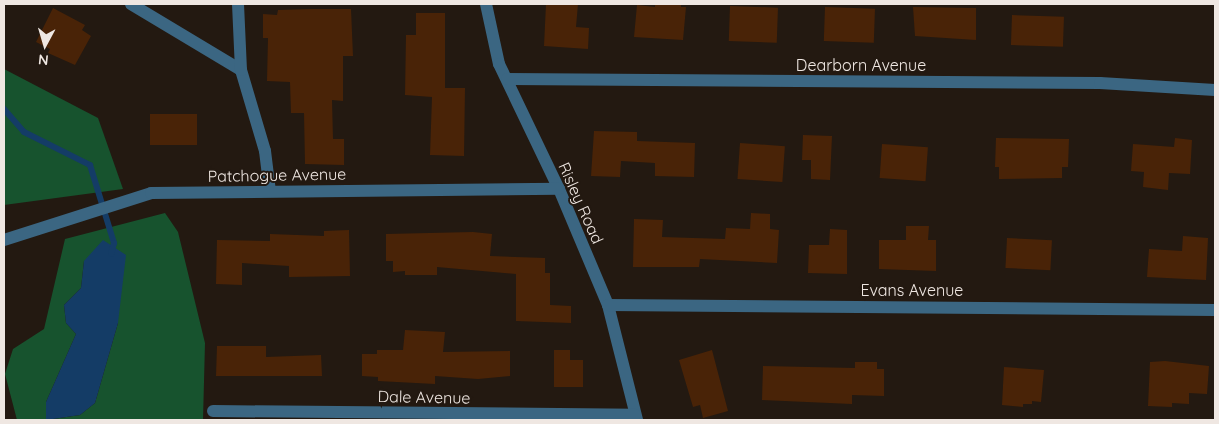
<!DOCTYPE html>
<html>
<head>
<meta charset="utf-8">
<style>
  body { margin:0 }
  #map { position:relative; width:1219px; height:424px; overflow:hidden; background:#231911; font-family:Quicksand,sans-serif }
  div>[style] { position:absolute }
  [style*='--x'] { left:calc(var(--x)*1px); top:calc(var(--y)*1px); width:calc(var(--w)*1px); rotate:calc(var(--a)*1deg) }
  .forest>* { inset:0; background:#17532e }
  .water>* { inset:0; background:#143c66 }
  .stream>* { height:6px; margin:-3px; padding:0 3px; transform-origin:3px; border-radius:3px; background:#143c66 }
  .building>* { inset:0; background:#492307; transform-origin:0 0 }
  .minor>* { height:12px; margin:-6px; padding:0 6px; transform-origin:6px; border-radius:6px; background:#3b6682 }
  span { translate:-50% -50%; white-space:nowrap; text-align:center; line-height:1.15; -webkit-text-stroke:4px #231911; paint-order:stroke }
  .street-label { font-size:16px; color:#efe7e2 }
  .frame { position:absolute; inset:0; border:5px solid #efe7e2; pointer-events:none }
  .north { position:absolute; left:20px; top:20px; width:50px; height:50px; -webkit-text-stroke:4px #231911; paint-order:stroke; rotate:186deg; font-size:14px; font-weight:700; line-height:20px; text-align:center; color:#efe7e2 }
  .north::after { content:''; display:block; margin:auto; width:18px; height:22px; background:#efe7e2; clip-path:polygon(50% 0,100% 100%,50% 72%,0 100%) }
</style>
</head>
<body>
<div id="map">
  <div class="forest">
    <i style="clip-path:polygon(4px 69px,98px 118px,123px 189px,4px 205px)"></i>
    <i style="clip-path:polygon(evenodd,165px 213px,178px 232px,205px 343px,203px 420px,17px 420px,5px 374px,13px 349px,44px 329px,65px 239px,165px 213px,84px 261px,118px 323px,95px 403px,80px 415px,46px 420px,46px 402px,76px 334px,66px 323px,64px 305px,81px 288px,84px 261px)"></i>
  </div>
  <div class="water">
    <i style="clip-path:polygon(103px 240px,126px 255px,118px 323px,95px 403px,80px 415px,46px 420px,46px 402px,76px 334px,66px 323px,64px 305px,81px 288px,84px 261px)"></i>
  </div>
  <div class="stream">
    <i style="--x:4;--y:109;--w:30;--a:49"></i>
    <i style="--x:24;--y:132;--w:74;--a:26.6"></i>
    <i style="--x:90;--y:165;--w:82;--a:72.9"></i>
    <i style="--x:114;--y:243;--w:11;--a:105"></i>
  </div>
  <div class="building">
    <i style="clip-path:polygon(546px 4px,578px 4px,576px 27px,589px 28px,588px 49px,544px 46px)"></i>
    <i style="clip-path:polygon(655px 4px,681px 4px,681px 7px,686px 7px,683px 40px,634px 37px,637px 5px,655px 7px)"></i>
    <i style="left:730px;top:6px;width:48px;height:35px;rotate:2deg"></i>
    <i style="left:825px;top:7px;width:50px;height:34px;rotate:2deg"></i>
    <i style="clip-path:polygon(913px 7px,976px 8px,976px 40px,915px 36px)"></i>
    <i style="clip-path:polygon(53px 8px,85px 25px,82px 30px,91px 36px,75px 65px,48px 53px,50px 49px,36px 42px)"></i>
    <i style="clip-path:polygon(311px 9px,351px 9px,353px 56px,343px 56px,343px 101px,332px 100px,333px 139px,344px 139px,344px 165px,305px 164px,304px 113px,291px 113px,290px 82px,267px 81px,268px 38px,263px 38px,263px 14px,277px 15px,278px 10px)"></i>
    <i style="clip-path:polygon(416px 13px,445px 13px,445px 88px,465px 88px,464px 156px,430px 155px,432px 97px,405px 95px,406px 35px,416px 35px)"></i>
    <i style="left:1012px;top:15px;width:52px;height:30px;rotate:2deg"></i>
    <i style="left:197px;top:114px;width:31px;height:47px;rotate:90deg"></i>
    <i style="clip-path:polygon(594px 131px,637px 132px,637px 141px,695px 143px,694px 177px,655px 176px,655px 163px,621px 161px,620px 177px,591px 176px)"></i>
    <i style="clip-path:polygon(803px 135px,832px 136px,830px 180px,811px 179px,811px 160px,802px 160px)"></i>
    <i style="clip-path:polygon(996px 138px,1069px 139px,1068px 167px,1062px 167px,1062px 178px,999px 179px,999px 167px,995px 167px)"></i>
    <i style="clip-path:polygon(1175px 138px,1192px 140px,1190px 174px,1169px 173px,1168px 190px,1143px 187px,1144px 172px,1131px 171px,1133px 144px,1174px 147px)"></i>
    <i style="left:740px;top:143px;width:45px;height:36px;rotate:4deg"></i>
    <i style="left:882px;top:144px;width:46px;height:34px;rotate:4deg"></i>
    <i style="clip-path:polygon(751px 213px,770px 214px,770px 229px,779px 230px,777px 263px,700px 259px,699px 267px,633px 267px,634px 219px,663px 220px,662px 237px,725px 239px,726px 228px,750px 229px)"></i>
    <i style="clip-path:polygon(906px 226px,929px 226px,928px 240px,936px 240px,936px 271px,879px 269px,879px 240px,906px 240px)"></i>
    <i style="clip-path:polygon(830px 229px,847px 230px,847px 274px,808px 273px,809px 245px,829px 245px)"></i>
    <i style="clip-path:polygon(349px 230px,350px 276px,289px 277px,289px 266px,242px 263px,242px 285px,216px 284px,217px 240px,270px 241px,270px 234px,324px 236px,324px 231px)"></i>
    <i style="clip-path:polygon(473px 232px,492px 234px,490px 256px,545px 258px,545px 273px,550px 273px,550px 305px,571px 306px,571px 323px,516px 321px,516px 274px,437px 267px,437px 275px,405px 275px,405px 271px,393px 272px,393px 261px,386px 261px,386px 234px)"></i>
    <i style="clip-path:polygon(1183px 236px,1208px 238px,1206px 280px,1147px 277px,1149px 249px,1182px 251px)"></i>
    <i style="left:1007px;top:238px;width:45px;height:30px;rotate:3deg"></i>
    <i style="clip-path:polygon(405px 330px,445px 332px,443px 352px,510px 351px,510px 376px,478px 379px,435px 376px,435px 384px,378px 381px,378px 377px,362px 376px,362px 354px,377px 354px,377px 350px,403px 350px)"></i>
    <i style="clip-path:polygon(217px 346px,266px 346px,266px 357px,321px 355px,322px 376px,216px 376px)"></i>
    <i style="clip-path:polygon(554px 350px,570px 350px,570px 360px,583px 360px,583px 387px,554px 387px)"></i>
    <i style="clip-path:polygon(712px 350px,728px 411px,703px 418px,700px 405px,693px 407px,679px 360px)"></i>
    <i style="clip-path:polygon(1165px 361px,1209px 366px,1207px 394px,1189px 393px,1189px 404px,1172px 403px,1172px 407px,1148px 406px,1150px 362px)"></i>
    <i style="clip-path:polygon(855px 362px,877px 362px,877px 369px,884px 369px,884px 396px,852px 395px,852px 404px,762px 400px,763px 366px,855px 368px)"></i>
    <i style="clip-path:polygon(1004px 367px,1044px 370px,1041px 402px,1032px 401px,1032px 404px,1023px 404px,1023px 407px,1002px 405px)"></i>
  </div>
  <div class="minor">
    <i style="--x:131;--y:4;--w:128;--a:31"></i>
    <i style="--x:241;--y:70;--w:84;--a:73.5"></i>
    <i style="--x:265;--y:151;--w:39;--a:83"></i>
    <i style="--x:238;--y:4;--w:66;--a:87.4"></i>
    <i style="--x:486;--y:4;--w:61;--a:77.8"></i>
    <i style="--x:499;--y:64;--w:139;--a:64.4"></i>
    <i style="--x:559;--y:189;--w:126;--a:67.1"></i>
    <i style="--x:608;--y:305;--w:119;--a:75.8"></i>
    <i style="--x:507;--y:79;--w:593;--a:0.39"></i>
    <i style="--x:1100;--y:83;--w:115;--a:3.5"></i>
    <i style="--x:4;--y:240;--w:154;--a:-17.7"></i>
    <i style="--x:151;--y:193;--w:408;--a:-0.6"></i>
    <i style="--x:608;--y:305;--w:607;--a:0.47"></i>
    <i style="--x:213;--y:411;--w:422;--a:0.5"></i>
  </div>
  <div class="street-label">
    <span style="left:861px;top:65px">Dearborn Avenue</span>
    <span style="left:277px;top:175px;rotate:-1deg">Patchogue Avenue</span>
    <span style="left:581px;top:203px;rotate:66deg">Risley Road</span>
    <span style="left:912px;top:290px">Evans Avenue</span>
    <span style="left:424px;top:397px;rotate:1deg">Dale Avenue</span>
  </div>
  <div class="frame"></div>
  <div class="north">N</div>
</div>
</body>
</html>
